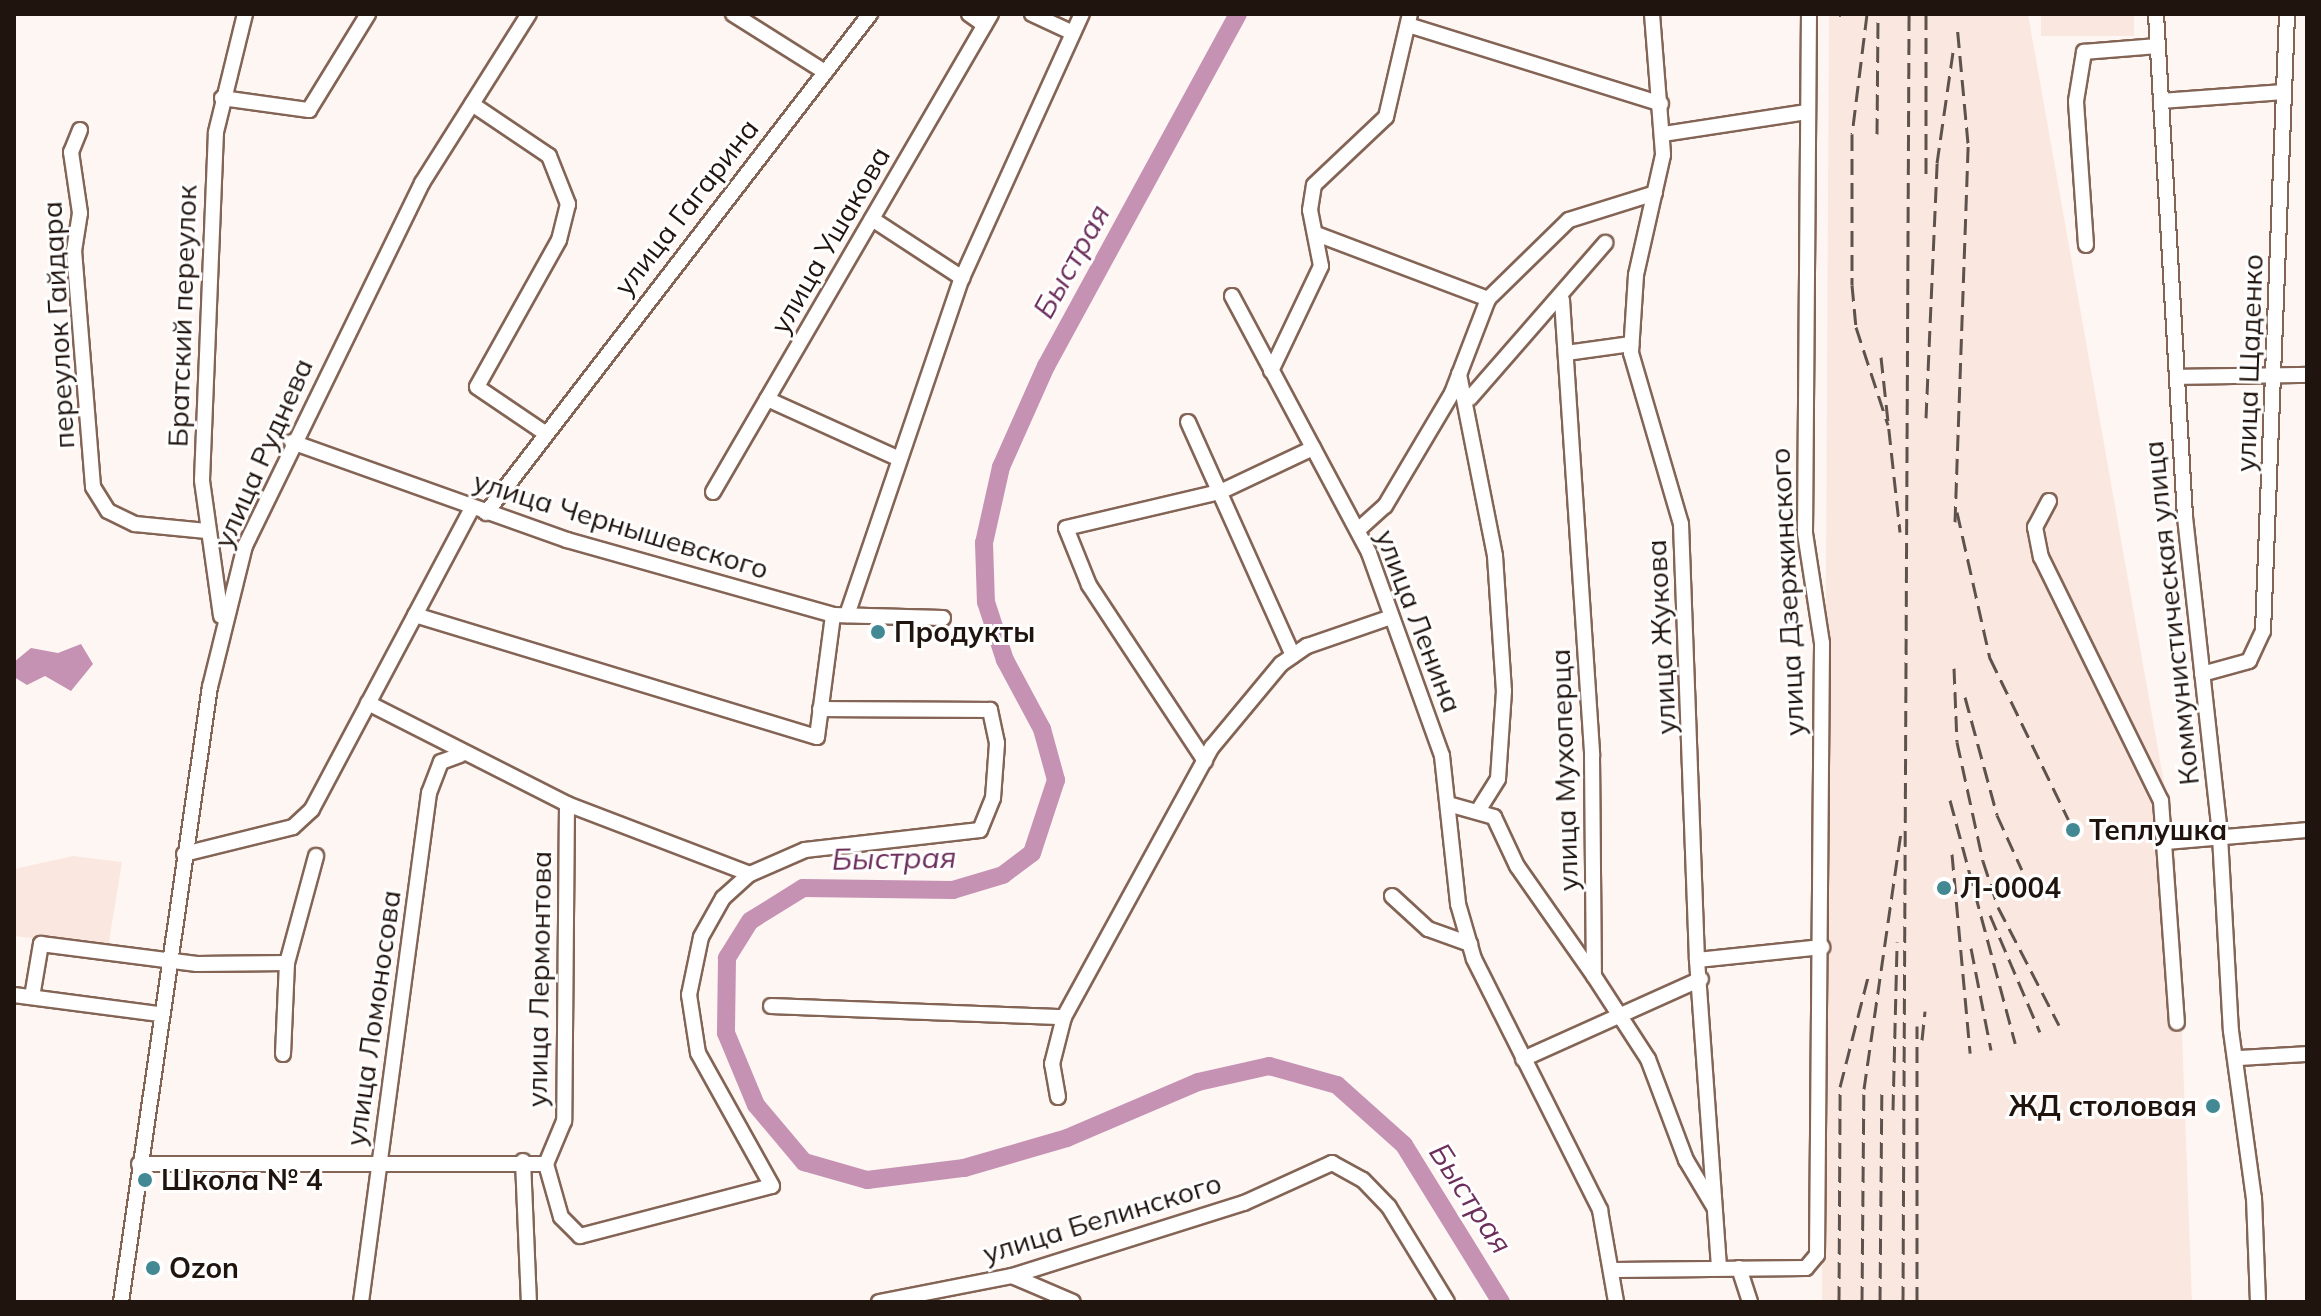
<!DOCTYPE html>
<html>
<head>
<meta charset="utf-8">
<style>
  body { margin:0 }
  #map { position:relative; width:2321px; height:1316px; overflow:hidden; background:#fef6f3; font-family:Mulish,sans-serif }
  div>[style] { position:absolute }
  [style*='--x'] { left:calc(var(--x)*1px); top:calc(var(--y)*1px); width:calc(var(--w)*1px); rotate:calc(var(--a)*1deg) }
  .built>* { inset:0; background:#fae8e0; transform-origin:0 0 }
  .water>* { inset:0; background:#c592b3 }
  .river>* { height:18px; margin:-9px; padding:0 9px; transform-origin:9px; border-radius:9px; background:#c592b3 }
  .roads { filter:drop-shadow(2px 0 #836455) drop-shadow(-2px 0 #836455) drop-shadow(0 2px #836455) drop-shadow(0 -2px #836455) }
  .minor>* { height:14px; margin:-7px; padding:0 7px; transform-origin:7px; border-radius:7px; background:#fff }
  .rail>* { height:3px; margin-top:-1.5px; transform-origin:0; background:repeating-linear-gradient(90deg,#5d524d 0 16px,transparent 0 24px) }
  .dots>* { width:22px; height:22px; translate:-50% -50%; box-sizing:border-box; border:4px solid #fff; border-radius:50% }
  span { translate:-50% -50%; white-space:nowrap; text-align:center; line-height:1.15; -webkit-text-stroke:6px #fff; paint-order:stroke }
  .street-label { font-size:28px; color:#20140e }
  .poi-label { font-size:28px; color:#20140e; font-weight:700 }
  .left { translate:0 -50%; text-align:left }
  .right { translate:-100% -50%; text-align:right }
  .water-label { font-size:30px; color:#6d2e5b; font-style:italic }
  .frame { position:absolute; inset:0; border:16px solid #20140e; pointer-events:none }
</style>
</head>
<body>
<div id="map">
  <div class="built">
    <i style="clip-path:polygon(1829px 14px,2028px 14px,2175px 845px,2192px 1302px,1822px 1302px)"></i>
    <i style="left:2041px;top:14px;width:93px;height:22px"></i>
    <i style="clip-path:polygon(73px 856px,122px 862px,108px 948px,14px 936px,14px 869px)"></i>
  </div>
  <div class="water">
    <i style="clip-path:polygon(81px 644px,93px 664px,71px 691px,45px 676px,27px 685px,14px 677px,14px 662px,31px 648px,58px 653px)"></i>
  </div>
  <div class="river">
    <i style="--x:1238;--y:14;--w:401;--a:118.6"></i>
    <i style="--x:1046;--y:366;--w:111;--a:114"></i>
    <i style="--x:1001;--y:467;--w:78;--a:102.6"></i>
    <i style="--x:984;--y:543;--w:59;--a:88.1"></i>
    <i style="--x:986;--y:602;--w:61;--a:71.9"></i>
    <i style="--x:1005;--y:660;--w:78;--a:61.8"></i>
    <i style="--x:1042;--y:729;--w:53;--a:74.6"></i>
    <i style="--x:1056;--y:780;--w:77;--a:108.2"></i>
    <i style="--x:1032;--y:853;--w:36;--a:143"></i>
    <i style="--x:1003;--y:875;--w:52;--a:163.3"></i>
    <i style="--x:953;--y:890;--w:150;--a:-179.2"></i>
    <i style="--x:803;--y:888;--w:62;--a:148.1"></i>
    <i style="--x:750;--y:921;--w:44;--a:121.9"></i>
    <i style="--x:727;--y:958;--w:75;--a:90.8"></i>
    <i style="--x:726;--y:1033;--w:78;--a:67.4"></i>
    <i style="--x:756;--y:1105;--w:75;--a:49.9"></i>
    <i style="--x:804;--y:1162;--w:66;--a:15.9"></i>
    <i style="--x:867;--y:1180;--w:98;--a:-7.1"></i>
    <i style="--x:964;--y:1168;--w:107;--a:-16.2"></i>
    <i style="--x:1067;--y:1138;--w:142;--a:-23.1"></i>
    <i style="--x:1198;--y:1082;--w:73;--a:-12.7"></i>
    <i style="--x:1269;--y:1066;--w:71;--a:15.6"></i>
    <i style="--x:1337;--y:1085;--w:90;--a:41.8"></i>
    <i style="--x:1404;--y:1145;--w:185;--a:58.3"></i>
  </div>
  <div class="roads">
    <div class="minor">
      <i style="--x:733;--y:14;--w:109;--a:32.2"></i>
      <i style="--x:969;--y:14;--w:19;--a:35"></i>
      <i style="--x:1032;--y:14;--w:45;--a:24.9"></i>
      <i style="--x:1652;--y:14;--w:141;--a:85.5"></i>
      <i style="--x:1663;--y:155;--w:123;--a:102.7"></i>
      <i style="--x:1636;--y:275;--w:78;--a:93.7"></i>
      <i style="--x:1631;--y:353;--w:178;--a:73.7"></i>
      <i style="--x:1681;--y:524;--w:436;--a:87.9"></i>
      <i style="--x:1697;--y:960;--w:308;--a:85.9"></i>
      <i style="--x:2156;--y:14;--w:504;--a:86.7"></i>
      <i style="--x:2185;--y:517;--w:321;--a:83.7"></i>
      <i style="--x:2220;--y:836;--w:195;--a:86.8"></i>
      <i style="--x:2231;--y:1031;--w:169;--a:82.2"></i>
      <i style="--x:2254;--y:1198;--w:104;--a:87.8"></i>
      <i style="--x:1408;--y:25;--w:265;--a:17.3"></i>
      <i style="--x:222;--y:98;--w:88;--a:7.9"></i>
      <i style="--x:309;--y:110;--w:113;--a:-58.4"></i>
      <i style="--x:2161;--y:101;--w:123;--a:-4.2"></i>
      <i style="--x:472;--y:104;--w:93;--a:34"></i>
      <i style="--x:549;--y:156;--w:52;--a:68.4"></i>
      <i style="--x:568;--y:204;--w:37;--a:104"></i>
      <i style="--x:559;--y:240;--w:168;--a:119.2"></i>
      <i style="--x:477;--y:387;--w:82;--a:34.1"></i>
      <i style="--x:80;--y:130;--w:24;--a:112"></i>
      <i style="--x:71;--y:152;--w:62;--a:81.6"></i>
      <i style="--x:80;--y:213;--w:37;--a:99"></i>
      <i style="--x:74;--y:250;--w:238;--a:85.4"></i>
      <i style="--x:93;--y:487;--w:28;--a:58"></i>
      <i style="--x:108;--y:511;--w:30;--a:26"></i>
      <i style="--x:135;--y:524;--w:72;--a:5.6"></i>
      <i style="--x:1663;--y:134;--w:145;--a:-8.7"></i>
      <i style="--x:872;--y:219;--w:108;--a:33.2"></i>
      <i style="--x:1319;--y:235;--w:181;--a:20.7"></i>
      <i style="--x:2086;--y:245;--w:144;--a:-94"></i>
      <i style="--x:2076;--y:101;--w:50;--a:-80.7"></i>
      <i style="--x:2084;--y:52;--w:73;--a:-4.7"></i>
      <i style="--x:1232;--y:296;--w:291;--a:61.9"></i>
      <i style="--x:1369;--y:553;--w:216;--a:70.2"></i>
      <i style="--x:1442;--y:756;--w:149;--a:83.8"></i>
      <i style="--x:1458;--y:904;--w:57;--a:73.8"></i>
      <i style="--x:1474;--y:959;--w:281;--a:63.3"></i>
      <i style="--x:1600;--y:1210;--w:93;--a:80.1"></i>
      <i style="--x:1562;--y:300;--w:457;--a:86.2"></i>
      <i style="--x:1592;--y:756;--w:220;--a:89.5"></i>
      <i style="--x:1594;--y:976;--w:99;--a:57"></i>
      <i style="--x:1648;--y:1059;--w:108;--a:69.4"></i>
      <i style="--x:1686;--y:1160;--w:55;--a:59.2"></i>
      <i style="--x:1566;--y:353;--w:66;--a:-7.9"></i>
      <i style="--x:1271;--y:371;--w:116;--a:-64.5"></i>
      <i style="--x:1321;--y:266;--w:57;--a:-101.1"></i>
      <i style="--x:1310;--y:210;--w:25;--a:-81"></i>
      <i style="--x:1314;--y:185;--w:99;--a:-43.4"></i>
      <i style="--x:1386;--y:117;--w:106;--a:-76.9"></i>
      <i style="--x:1459;--y:374;--w:186;--a:78.8"></i>
      <i style="--x:1495;--y:556;--w:135;--a:86.2"></i>
      <i style="--x:1504;--y:691;--w:88;--a:93.9"></i>
      <i style="--x:1498;--y:779;--w:34;--a:122"></i>
      <i style="--x:2177;--y:377;--w:130;--a:-0.9"></i>
      <i style="--x:1470;--y:398;--w:206;--a:-48.9"></i>
      <i style="--x:767;--y:399;--w:141;--a:24.4"></i>
      <i style="--x:1188;--y:422;--w:256;--a:65.8"></i>
      <i style="--x:292;--y:442;--w:292;--a:19.6"></i>
      <i style="--x:567;--y:540;--w:276;--a:15.7"></i>
      <i style="--x:833;--y:615;--w:110;--a:1.6"></i>
      <i style="--x:713;--y:492;--w:553;--a:-59.82"></i>
      <i style="--x:2049;--y:501;--w:30;--a:118"></i>
      <i style="--x:2035;--y:527;--w:31;--a:79"></i>
      <i style="--x:2041;--y:557;--w:272;--a:63.8"></i>
      <i style="--x:2161;--y:801;--w:222;--a:85.9"></i>
      <i style="--x:486;--y:513;--w:630;--a:-52.42"></i>
      <i style="--x:1358;--y:530;--w:36;--a:-42"></i>
      <i style="--x:1385;--y:506;--w:131;--a:-59.3"></i>
      <i style="--x:1452;--y:393;--w:101;--a:-69"></i>
      <i style="--x:1488;--y:299;--w:113;--a:-44.3"></i>
      <i style="--x:1569;--y:220;--w:90;--a:-17.4"></i>
      <i style="--x:415;--y:615;--w:420;--a:16.9"></i>
      <i style="--x:817;--y:737;--w:123;--a:-82.5"></i>
      <i style="--x:847;--y:615;--w:356;--a:-71.2"></i>
      <i style="--x:962;--y:278;--w:290;--a:-65.6"></i>
      <i style="--x:221;--y:616;--w:137;--a:-98"></i>
      <i style="--x:202;--y:480;--w:348;--a:-87.7"></i>
      <i style="--x:216;--y:132;--w:122;--a:-76.2"></i>
      <i style="--x:2202;--y:674;--w:49;--a:-15.5"></i>
      <i style="--x:2249;--y:661;--w:33;--a:-65"></i>
      <i style="--x:2263;--y:631;--w:617;--a:-87.77"></i>
      <i style="--x:368;--y:703;--w:223;--a:26.9"></i>
      <i style="--x:567;--y:804;--w:196;--a:20.9"></i>
      <i style="--x:750;--y:874;--w:60;--a:-23.6"></i>
      <i style="--x:805;--y:850;--w:176;--a:-6.5"></i>
      <i style="--x:980;--y:830;--w:35;--a:-68"></i>
      <i style="--x:993;--y:798;--w:55;--a:-85.8"></i>
      <i style="--x:997;--y:743;--w:34;--a:-102"></i>
      <i style="--x:990;--y:710;--w:170;--a:-179.7"></i>
      <i style="--x:1205;--y:761;--w:211;--a:-123.4"></i>
      <i style="--x:1089;--y:585;--w:61;--a:-112"></i>
      <i style="--x:1066;--y:528;--w:158;--a:-13.2"></i>
      <i style="--x:1220;--y:492;--w:103;--a:-25.3"></i>
      <i style="--x:567;--y:804;--w:317;--a:90.5"></i>
      <i style="--x:564;--y:1121;--w:47;--a:112.7"></i>
      <i style="--x:546;--y:1164;--w:55;--a:74.2"></i>
      <i style="--x:561;--y:1217;--w:27;--a:45"></i>
      <i style="--x:580;--y:1236;--w:198;--a:-14.6"></i>
      <i style="--x:772;--y:1186;--w:152;--a:-119.1"></i>
      <i style="--x:698;--y:1053;--w:59;--a:-98.8"></i>
      <i style="--x:689;--y:995;--w:59;--a:-78.3"></i>
      <i style="--x:701;--y:937;--w:45;--a:-60.6"></i>
      <i style="--x:723;--y:898;--w:36;--a:-42"></i>
      <i style="--x:1448;--y:804;--w:48;--a:15.8"></i>
      <i style="--x:1494;--y:817;--w:54;--a:64.9"></i>
      <i style="--x:1517;--y:866;--w:134;--a:55"></i>
      <i style="--x:2167;--y:842;--w:141;--a:-4.9"></i>
      <i style="--x:184;--y:854;--w:112;--a:-13.9"></i>
      <i style="--x:293;--y:827;--w:26;--a:-43"></i>
      <i style="--x:312;--y:809;--w:341;--a:-62"></i>
      <i style="--x:1392;--y:896;--w:49;--a:42.5"></i>
      <i style="--x:1428;--y:929;--w:45;--a:19.7"></i>
      <i style="--x:1697;--y:960;--w:126;--a:-5.9"></i>
      <i style="--x:14;--y:995;--w:145;--a:7.5"></i>
      <i style="--x:32;--y:997;--w:54;--a:-80.4"></i>
      <i style="--x:41;--y:944;--w:157;--a:7.3"></i>
      <i style="--x:197;--y:964;--w:90;--a:-0.6"></i>
      <i style="--x:771;--y:1006;--w:293;--a:2.2"></i>
      <i style="--x:283;--y:1054;--w:91;--a:-87.5"></i>
      <i style="--x:287;--y:963;--w:111;--a:-74.8"></i>
      <i style="--x:2238;--y:1058;--w:69;--a:-3.3"></i>
      <i style="--x:1523;--y:1059;--w:195;--a:-24.2"></i>
      <i style="--x:1058;--y:1097;--w:34;--a:-100"></i>
      <i style="--x:1052;--y:1064;--w:49;--a:-75.7"></i>
      <i style="--x:1064;--y:1017;--w:308;--a:-61.3"></i>
      <i style="--x:1212;--y:747;--w:108;--a:-50.3"></i>
      <i style="--x:1281;--y:664;--w:32;--a:-35"></i>
      <i style="--x:1307;--y:646;--w:89;--a:-19"></i>
      <i style="--x:523;--y:1161;--w:141;--a:87.6"></i>
      <i style="--x:139;--y:1164;--w:407;--a:0"></i>
      <i style="--x:1739;--y:1268;--w:36;--a:72"></i>
      <i style="--x:1615;--y:1270;--w:191;--a:-0.6"></i>
      <i style="--x:1806;--y:1268;--w:17;--a:-50"></i>
      <i style="--x:1817;--y:1255;--w:612;--a:-89.53"></i>
      <i style="--x:1822;--y:643;--w:111;--a:-98.8"></i>
      <i style="--x:1805;--y:533;--w:519;--a:-89.56"></i>
      <i style="--x:1012;--y:1276;--w:66;--a:23.1"></i>
      <i style="--x:121;--y:1302;--w:621;--a:-81.77"></i>
      <i style="--x:210;--y:687;--w:145;--a:-76.1"></i>
      <i style="--x:245;--y:546;--w:404;--a:-64"></i>
      <i style="--x:422;--y:183;--w:200;--a:-57.7"></i>
      <i style="--x:361;--y:1302;--w:514;--a:-82.39"></i>
      <i style="--x:429;--y:793;--w:33;--a:-69"></i>
      <i style="--x:441;--y:762;--w:20;--a:-20"></i>
      <i style="--x:879;--y:1302;--w:136;--a:-11.1"></i>
      <i style="--x:1012;--y:1276;--w:243;--a:-17.5"></i>
      <i style="--x:1244;--y:1203;--w:97;--a:-24.4"></i>
      <i style="--x:1332;--y:1163;--w:35;--a:29"></i>
      <i style="--x:1363;--y:1180;--w:37;--a:46"></i>
      <i style="--x:1389;--y:1207;--w:111;--a:58.6"></i>
    </div>
  </div>
  <div class="rail">
    <i style="--x:1867;--y:14;--w:121;--a:97.1"></i>
    <i style="--x:1852;--y:134;--w:151;--a:90"></i>
    <i style="--x:1852;--y:285;--w:42;--a:84.6"></i>
    <i style="--x:1856;--y:327;--w:103;--a:71.9"></i>
    <i style="--x:1926;--y:14;--w:164;--a:90"></i>
    <i style="--x:1839;--y:16;--w:2;--a:-63"></i>
    <i style="--x:1877;--y:134;--w:120;--a:-89.5"></i>
    <i style="--x:1881;--y:357;--w:176;--a:83.8"></i>
    <i style="--x:1926;--y:418;--w:255;--a:-87.5"></i>
    <i style="--x:1937;--y:163;--w:112;--a:-81.8"></i>
    <i style="--x:1957;--y:512;--w:150;--a:77.3"></i>
    <i style="--x:1990;--y:658;--w:186;--a:64.1"></i>
    <i style="--x:1955;--y:522;--w:379;--a:-88"></i>
    <i style="--x:1968;--y:143;--w:119;--a:-95.3"></i>
    <i style="--x:1954;--y:668;--w:74;--a:87.7"></i>
    <i style="--x:1957;--y:742;--w:122;--a:77.7"></i>
    <i style="--x:1983;--y:861;--w:48;--a:71.9"></i>
    <i style="--x:1998;--y:907;--w:133;--a:62.7"></i>
    <i style="--x:1965;--y:697;--w:122;--a:74.8"></i>
    <i style="--x:1997;--y:815;--w:60;--a:65.6"></i>
    <i style="--x:1950;--y:800;--w:252;--a:75"></i>
    <i style="--x:1952;--y:854;--w:200;--a:84.8"></i>
    <i style="--x:1990;--y:915;--w:127;--a:66.9"></i>
    <i style="--x:1971;--y:948;--w:104;--a:78.9"></i>
    <i style="--x:1922;--y:1040;--w:29;--a:-84"></i>
    <i style="--x:1893;--y:1110;--w:168;--a:-88.6"></i>
    <i style="--x:1839;--y:1302;--w:215;--a:-89.7"></i>
    <i style="--x:1840;--y:1087;--w:118;--a:-75.7"></i>
    <i style="--x:1862;--y:1302;--w:213;--a:-89.5"></i>
    <i style="--x:1864;--y:1089;--w:260;--a:-81.8"></i>
    <i style="--x:1880;--y:1302;--w:212;--a:-89.5"></i>
    <i style="--x:1903;--y:1302;--w:1288;--a:-89.73"></i>
    <i style="--x:1917;--y:1302;--w:276;--a:-90"></i>
  </div>
  <div class="dots">
    <i style="left:878px;top:632px;background:#438994"></i>
    <i style="left:2073px;top:830px;background:#438994"></i>
    <i style="left:1944px;top:888px;background:#438994"></i>
    <i style="left:2213px;top:1106px;background:#438994"></i>
    <i style="left:145px;top:1180px;background:#438994"></i>
    <i style="left:153px;top:1268px;background:#438994"></i>
  </div>
  <div class="street-label">
    <span style="left:686px;top:207px;rotate:-52deg">улица Гагарина</span>
    <span style="left:830px;top:240px;rotate:-60deg">улица Ушакова</span>
    <span style="left:182px;top:316px;rotate:-88deg">Братский переулок</span>
    <span style="left:58px;top:325px;rotate:-93deg">переулок Гайдара</span>
    <span style="left:2249px;top:363px;rotate:-88deg">улица Щаденко</span>
    <span style="left:263px;top:453px;rotate:-66deg">улица Руднева</span>
    <span style="left:621px;top:525px;rotate:17deg">улица Чернышевского</span>
    <span style="left:1787px;top:592px;rotate:-93deg">улица Дзержинского</span>
    <span style="left:2171px;top:613px;rotate:-96deg">Коммунистическая улица</span>
    <span style="left:1419px;top:621px;rotate:69deg">улица Ленина</span>
    <span style="left:1661px;top:637px;rotate:-93deg">улица Жукова</span>
    <span style="left:1564px;top:770px;rotate:-92deg">улица Мухоперца</span>
    <span style="left:539px;top:979px;rotate:-89deg">улица Лермонтова</span>
    <span style="left:373px;top:1018px;rotate:-82deg">улица Ломоносова</span>
    <span style="left:1102px;top:1218px;rotate:-17deg">улица Белинского</span>
  </div>
  <div class="poi-label">
    <span class="left" style="left:894px;top:632px">Продукты</span>
    <span class="left" style="left:2089px;top:830px">Теплушка</span>
    <span class="left" style="left:1960px;top:888px">Л-0004</span>
    <span class="right" style="left:2197px;top:1106px">ЖД столовая</span>
    <span class="left" style="left:161px;top:1180px">Школа № 4</span>
    <span class="left" style="left:169px;top:1268px">Ozon</span>
  </div>
  <div class="water-label">
    <span style="left:1071px;top:261px;rotate:-61deg">Быстрая</span>
    <span style="left:894px;top:858px;rotate:-1deg">Быстрая</span>
    <span style="left:1471px;top:1198px;rotate:57deg">Быстрая</span>
  </div>
  <div class="frame"></div>
</div>
</body>
</html>
